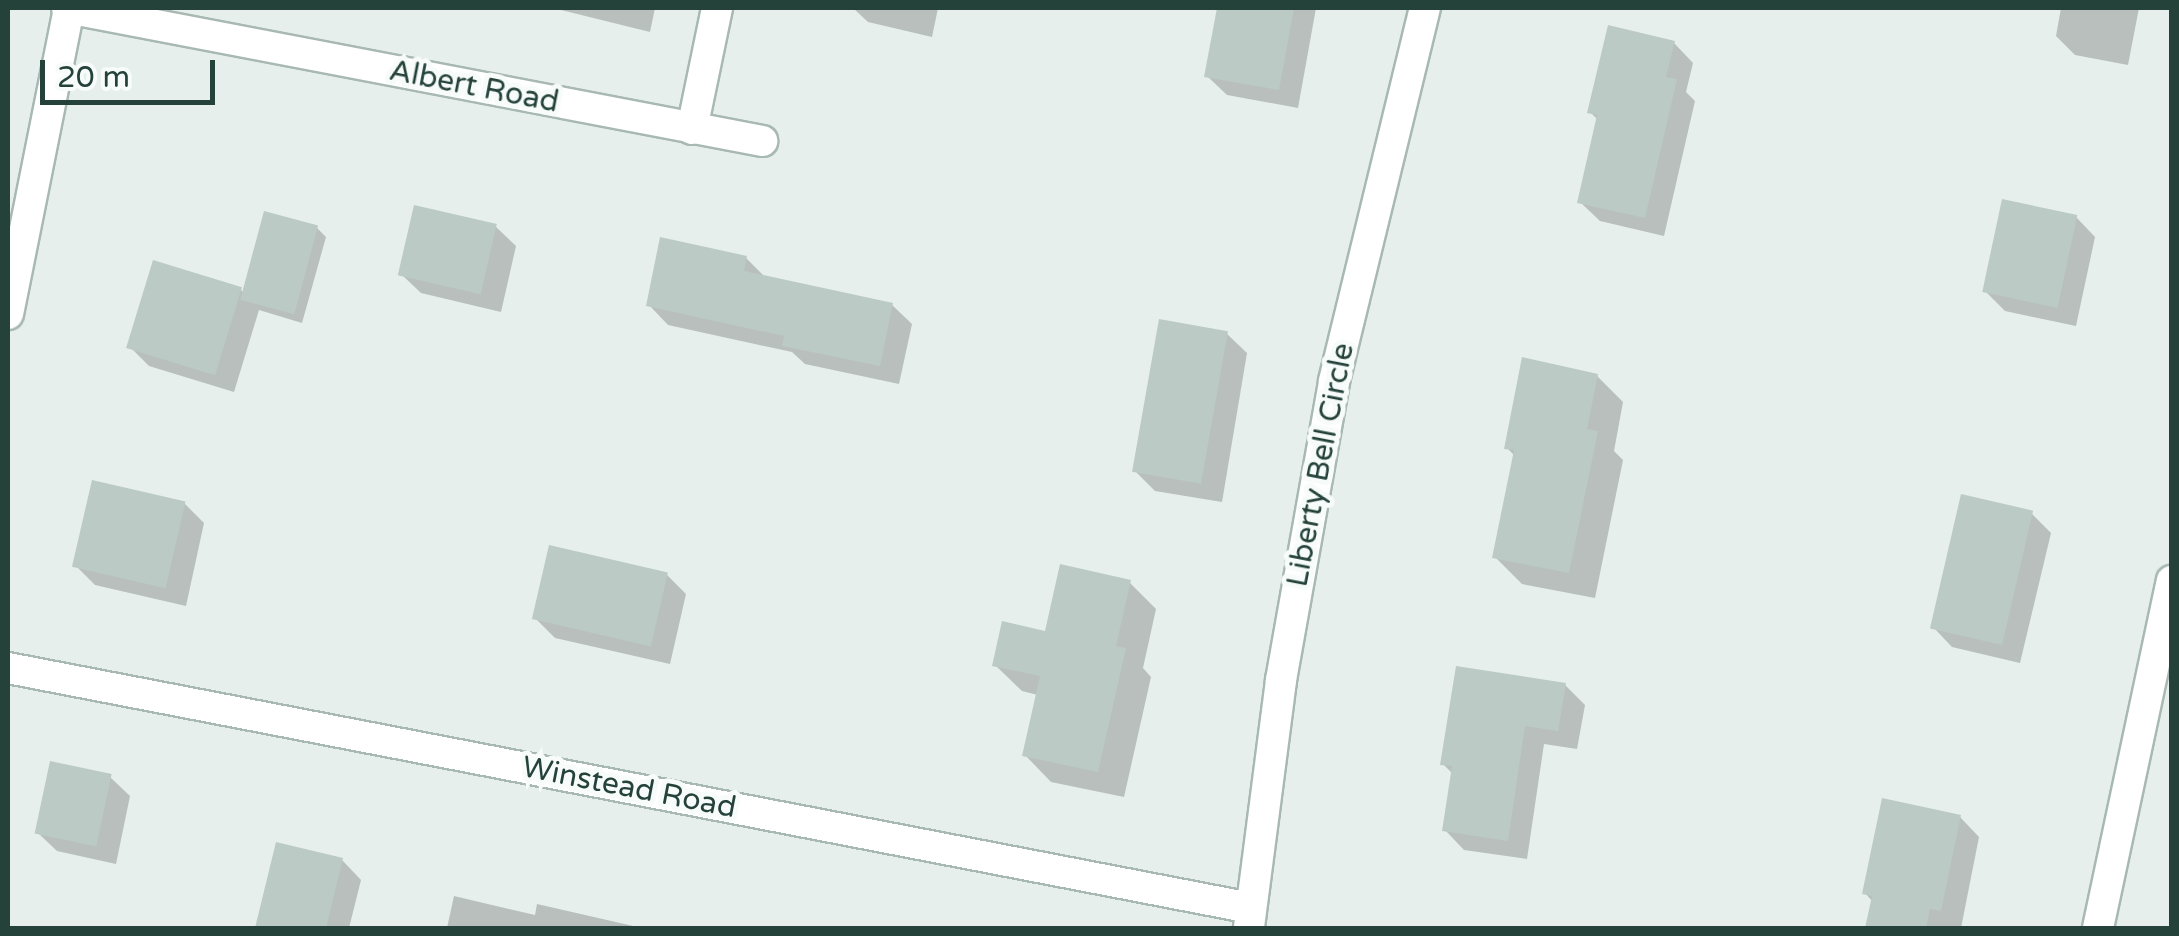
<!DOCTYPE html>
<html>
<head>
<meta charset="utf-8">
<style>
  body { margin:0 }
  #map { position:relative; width:2179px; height:936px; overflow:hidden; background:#e6efeb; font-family:"Varela Round",sans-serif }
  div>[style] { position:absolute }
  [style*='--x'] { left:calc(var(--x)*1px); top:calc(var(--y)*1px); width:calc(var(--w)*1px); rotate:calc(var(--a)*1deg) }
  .shadow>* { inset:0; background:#0003 }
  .building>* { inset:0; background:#bbcac4; transform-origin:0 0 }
  .roads { filter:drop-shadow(2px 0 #a8b8b2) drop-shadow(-2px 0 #a8b8b2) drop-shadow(0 2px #a8b8b2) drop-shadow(0 -2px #a8b8b2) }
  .minor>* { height:30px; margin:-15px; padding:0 15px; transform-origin:15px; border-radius:15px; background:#fff }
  span { translate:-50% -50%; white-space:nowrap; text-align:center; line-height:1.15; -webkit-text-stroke:10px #f7fbf9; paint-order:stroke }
  .street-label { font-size:30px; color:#24423a }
  .frame { position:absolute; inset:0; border:10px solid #24423a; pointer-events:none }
  .scale { position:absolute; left:40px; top:60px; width:175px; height:45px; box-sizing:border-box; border:5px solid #24423a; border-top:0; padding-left:12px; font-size:30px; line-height:35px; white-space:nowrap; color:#24423a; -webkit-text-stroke:8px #f7fbf9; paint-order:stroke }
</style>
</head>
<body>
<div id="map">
  <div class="shadow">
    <i style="clip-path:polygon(553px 8px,655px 8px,650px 32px)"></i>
    <i style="clip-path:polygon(853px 8px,938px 8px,932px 37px,868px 22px)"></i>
    <i style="clip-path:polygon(1220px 8px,1316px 8px,1298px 108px,1227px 95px,1207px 76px)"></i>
    <i style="clip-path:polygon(2061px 8px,2139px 8px,2128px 65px,2075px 55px,2056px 36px)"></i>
    <i style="clip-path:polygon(1674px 43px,1693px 63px,1686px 92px,1695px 101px,1664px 236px,1600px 221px,1580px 202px,1598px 120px,1590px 112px)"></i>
    <i style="clip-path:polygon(2076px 217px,2095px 237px,2076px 326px,2005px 311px,1985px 291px)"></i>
    <i style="clip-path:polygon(496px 227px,516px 246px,501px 312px,421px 293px,401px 274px)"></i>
    <i style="clip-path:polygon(317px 228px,326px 237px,302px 323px,259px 310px,234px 392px,149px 366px,130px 347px,240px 289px,246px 295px)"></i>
    <i style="clip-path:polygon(746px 258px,766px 278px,892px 305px,912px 324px,899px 384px,805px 364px,792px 352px,668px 325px,649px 305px)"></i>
    <i style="clip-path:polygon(1227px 334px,1247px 353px,1222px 502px,1155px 491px,1135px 471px)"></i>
    <i style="clip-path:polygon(1597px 376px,1623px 402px,1614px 451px,1623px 460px,1595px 598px,1522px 584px,1495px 557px,1516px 457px,1507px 448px)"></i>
    <i style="clip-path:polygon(185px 504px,204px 523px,186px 606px,95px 585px,76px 566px)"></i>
    <i style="clip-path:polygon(2032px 514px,2051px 533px,2020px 663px,1952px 647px,1933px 627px)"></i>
    <i style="clip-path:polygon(667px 575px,686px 594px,670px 664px,555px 638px,535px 618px)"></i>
    <i style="clip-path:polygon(1130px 583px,1156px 609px,1143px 668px,1151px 677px,1124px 797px,1051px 782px,1025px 755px,1038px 695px,1022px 691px,995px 665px)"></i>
    <i style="clip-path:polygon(1565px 685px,1585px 705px,1577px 749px,1544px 744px,1527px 859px,1464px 850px,1445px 830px,1453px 774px,1443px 764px)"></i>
    <i style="clip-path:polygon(110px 777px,130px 796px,116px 864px,57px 851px,37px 832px)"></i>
    <i style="clip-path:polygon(1960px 817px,1979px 837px,1961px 928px,1868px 928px,1873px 902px,1865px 893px)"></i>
    <i style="clip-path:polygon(278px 845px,342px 860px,361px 880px,349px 928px,258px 928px)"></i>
    <i style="clip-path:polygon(454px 896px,535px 915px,537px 904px,642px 928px,447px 928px)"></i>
  </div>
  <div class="building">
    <i style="clip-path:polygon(1217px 8px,1294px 8px,1279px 90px,1204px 77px)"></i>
    <i style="clip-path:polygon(1608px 25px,1675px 41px,1666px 77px,1677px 79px,1645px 218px,1577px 203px,1597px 115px,1587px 113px)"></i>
    <i style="left:2002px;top:199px;width:77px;height:95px;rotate:12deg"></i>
    <i style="left:414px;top:205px;width:85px;height:72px;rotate:13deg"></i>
    <i style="left:264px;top:211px;width:56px;height:92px;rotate:15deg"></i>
    <i style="clip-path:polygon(660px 237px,747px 256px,744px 271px,893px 303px,880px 366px,782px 346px,784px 336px,646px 306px)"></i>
    <i style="left:153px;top:260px;width:93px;height:92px;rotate:17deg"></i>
    <i style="left:1159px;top:319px;width:70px;height:155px;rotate:10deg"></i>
    <i style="clip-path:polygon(1522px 357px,1598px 374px,1587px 429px,1598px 431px,1569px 573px,1492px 558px,1514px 450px,1504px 449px)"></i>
    <i style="left:92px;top:480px;width:96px;height:89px;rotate:13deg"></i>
    <i style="left:1961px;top:494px;width:74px;height:138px;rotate:13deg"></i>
    <i style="left:549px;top:545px;width:122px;height:76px;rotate:13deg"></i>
    <i style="clip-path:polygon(1060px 564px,1131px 580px,1116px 646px,1126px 648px,1098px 772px,1022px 756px,1040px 676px,992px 666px,1002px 621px,1045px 631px)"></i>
    <i style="clip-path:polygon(1456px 666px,1566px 683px,1558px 731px,1525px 726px,1508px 841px,1442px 831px,1452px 766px,1440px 765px)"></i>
    <i style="left:50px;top:761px;width:63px;height:74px;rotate:12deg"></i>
    <i style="clip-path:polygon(1882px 798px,1961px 815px,1941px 911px,1930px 909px,1926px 928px,1865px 928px,1872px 896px,1862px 894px)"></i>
    <i style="clip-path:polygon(276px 842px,343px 858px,326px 928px,255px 928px)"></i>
  </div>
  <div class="roads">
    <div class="minor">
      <i style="--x:67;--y:8;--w:708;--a:10.83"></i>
      <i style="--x:692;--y:129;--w:124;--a:-78.3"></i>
      <i style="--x:8;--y:314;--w:312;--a:-78.7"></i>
      <i style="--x:8;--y:668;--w:1266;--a:10.93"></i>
      <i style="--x:1249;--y:927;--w:249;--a:-82.6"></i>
      <i style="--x:1281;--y:680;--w:304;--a:-79.9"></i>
      <i style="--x:1334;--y:381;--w:384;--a:-76.3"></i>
      <i style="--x:2098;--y:928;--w:355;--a:-78"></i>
    </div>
  </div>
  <div class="street-label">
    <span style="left:474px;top:87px;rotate:11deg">Albert Road</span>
    <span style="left:1321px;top:465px;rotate:-79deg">Liberty Bell Circle</span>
    <span style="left:629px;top:788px;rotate:11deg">Winstead Road</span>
  </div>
  <div class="frame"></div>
  <div class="scale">20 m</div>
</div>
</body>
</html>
